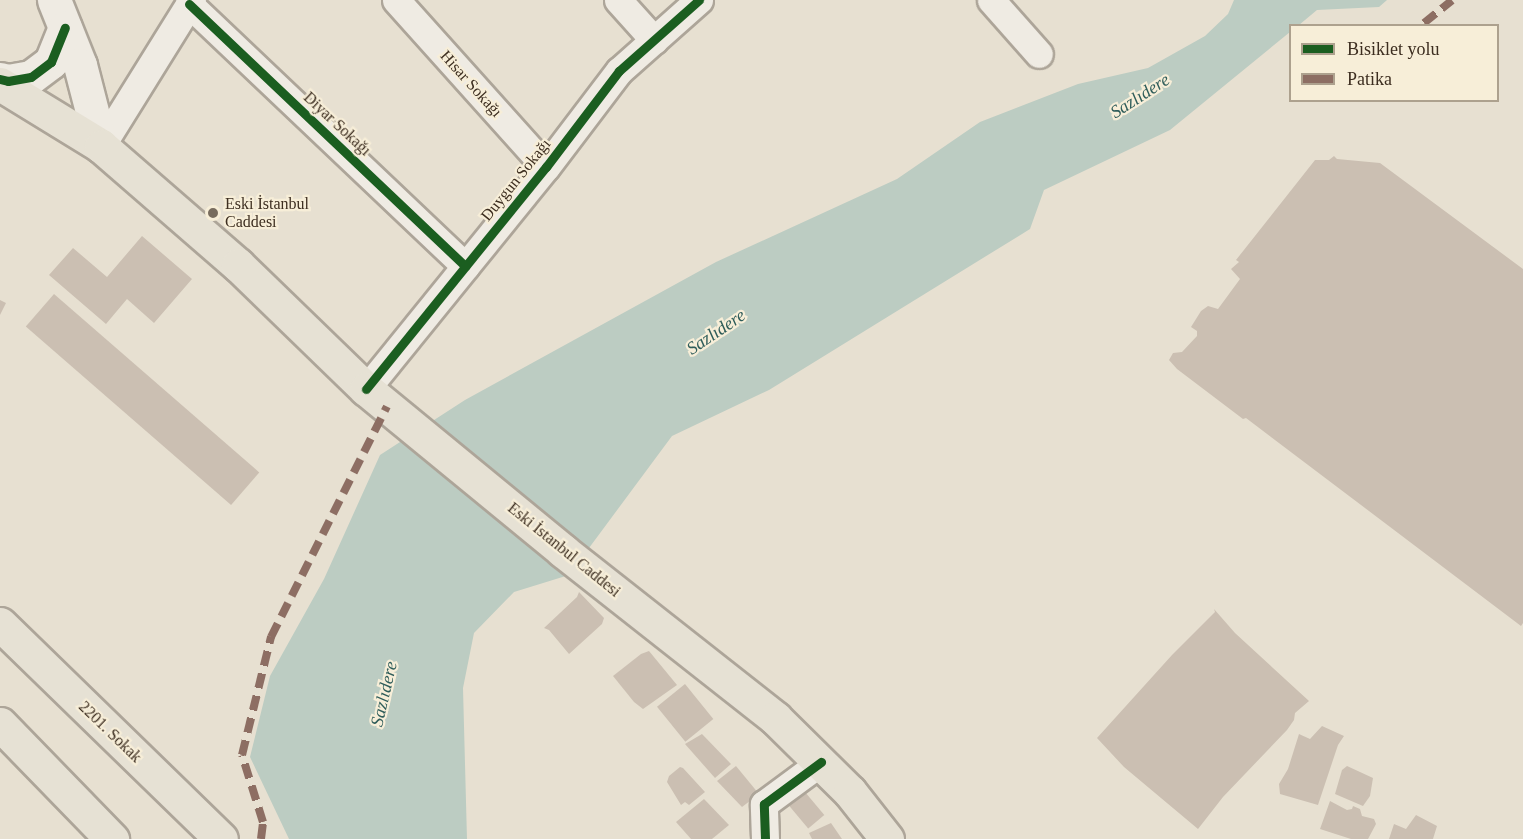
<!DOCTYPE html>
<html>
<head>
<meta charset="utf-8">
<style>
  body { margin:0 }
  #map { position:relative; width:1523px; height:839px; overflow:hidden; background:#e7e0d1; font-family:Georgia,serif }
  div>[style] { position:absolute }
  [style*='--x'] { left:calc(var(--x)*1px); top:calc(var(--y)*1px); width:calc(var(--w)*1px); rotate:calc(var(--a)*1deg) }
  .water>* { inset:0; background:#bcccc2 }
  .building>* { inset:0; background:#cbbfb2; transform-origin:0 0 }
  .roads { filter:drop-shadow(2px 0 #ada599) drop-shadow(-2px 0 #ada599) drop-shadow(0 2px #ada599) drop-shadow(0 -2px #ada599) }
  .street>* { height:27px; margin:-13.5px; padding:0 13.5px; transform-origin:13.5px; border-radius:13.5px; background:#efebe3 }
  .secondary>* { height:33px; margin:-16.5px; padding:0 16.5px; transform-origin:16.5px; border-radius:16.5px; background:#efebe3 }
  .primary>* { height:33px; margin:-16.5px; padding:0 16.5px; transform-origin:16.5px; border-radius:16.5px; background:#e6e1d4 }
  .quiet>* { height:8px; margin-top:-4px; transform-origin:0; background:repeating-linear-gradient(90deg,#8d6e63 0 15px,transparent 0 23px) }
  .cycleway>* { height:9px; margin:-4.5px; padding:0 4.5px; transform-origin:4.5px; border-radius:4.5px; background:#1b5e20 }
  .dots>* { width:16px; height:16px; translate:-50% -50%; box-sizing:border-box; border:3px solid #f7eed8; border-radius:50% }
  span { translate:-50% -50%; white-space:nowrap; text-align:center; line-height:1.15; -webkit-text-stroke:4.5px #f7eed8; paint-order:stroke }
  .street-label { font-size:16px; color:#3d2e20 }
  .poi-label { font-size:16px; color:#3d2e20 }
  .left { translate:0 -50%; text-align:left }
  .water-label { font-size:18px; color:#2f5d5a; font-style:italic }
  .legend { position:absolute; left:1289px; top:24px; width:210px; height:78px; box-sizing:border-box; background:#f7eed8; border:2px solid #ada18e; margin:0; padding:8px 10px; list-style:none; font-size:18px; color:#3d2e20 }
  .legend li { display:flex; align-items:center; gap:12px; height:30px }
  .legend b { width:30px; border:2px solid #ada18e }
</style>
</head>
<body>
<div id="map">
  <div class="water">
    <i style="clip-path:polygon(1234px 0,1387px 0,1379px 7px,1317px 10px,1299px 25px,1290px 26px,1290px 32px,1170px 130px,1044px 190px,1030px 229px,769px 390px,672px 436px,569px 575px,514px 592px,474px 633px,463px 688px,467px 839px,289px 839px,250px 757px,270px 676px,324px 579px,380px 455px,465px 400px,716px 262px,897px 179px,980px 122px,1078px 84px,1148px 68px,1205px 36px,1228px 14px)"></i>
  </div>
  <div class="building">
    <i style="clip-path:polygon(1334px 156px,1337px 159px,1380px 163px,1523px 269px,1523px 623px,1521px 626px,1246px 418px,1243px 419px,1177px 369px,1169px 360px,1173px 353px,1182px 352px,1197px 336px,1197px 331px,1191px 327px,1201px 311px,1208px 306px,1218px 309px,1240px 279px,1231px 269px,1239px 262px,1236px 260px,1315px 160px,1329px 160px)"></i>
    <i style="clip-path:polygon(142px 236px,192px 279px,154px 323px,127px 299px,106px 324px,49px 275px,73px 248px,107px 277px)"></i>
    <i style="left:54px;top:294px;width:272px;height:43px;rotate:41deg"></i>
    <i style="clip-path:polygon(0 300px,6px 303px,0 315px)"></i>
    <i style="clip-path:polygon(579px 592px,604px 618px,602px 624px,569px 654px,549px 630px,544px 628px,577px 597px)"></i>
    <i style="clip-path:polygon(1214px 609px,1235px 633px,1309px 701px,1295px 713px,1294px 720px,1287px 730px,1223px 797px,1198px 829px,1124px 767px,1097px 738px,1172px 655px,1215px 612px)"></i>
    <i style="clip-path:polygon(649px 651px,677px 685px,643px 709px,634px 702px,613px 676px,641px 654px)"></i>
    <i style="left:685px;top:684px;width:45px;height:36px;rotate:51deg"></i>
    <i style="clip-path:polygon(1322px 726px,1344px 736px,1338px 745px,1318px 805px,1280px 794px,1279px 784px,1288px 769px,1299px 734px,1310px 739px)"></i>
    <i style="clip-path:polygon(702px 734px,731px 764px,715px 778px,685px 744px)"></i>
    <i style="clip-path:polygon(736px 766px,759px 794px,742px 807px,717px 781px)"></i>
    <i style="clip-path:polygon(1347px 766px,1373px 778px,1370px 796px,1363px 806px,1335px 794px,1342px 770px)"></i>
    <i style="clip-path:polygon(680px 767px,683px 768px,705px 792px,689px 805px,685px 802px,681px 805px,667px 782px,669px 776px)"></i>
    <i style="left:805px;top:792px;width:30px;height:21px;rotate:50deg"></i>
    <i style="clip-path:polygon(704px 799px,729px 825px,712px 839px,691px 839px,676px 822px)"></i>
    <i style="clip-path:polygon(1330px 801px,1347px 810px,1352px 809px,1353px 806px,1360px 809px,1362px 816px,1374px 819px,1376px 824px,1368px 839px,1351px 839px,1320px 829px)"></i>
    <i style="clip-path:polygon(1416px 815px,1437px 826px,1433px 839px,1389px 839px,1394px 824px,1406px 829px)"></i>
    <i style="clip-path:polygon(831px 823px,842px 839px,812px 839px,809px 833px)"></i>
  </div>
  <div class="roads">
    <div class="street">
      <i style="--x:396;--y:0;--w:224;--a:48.1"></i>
      <i style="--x:618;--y:0;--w:54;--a:48"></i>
      <i style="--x:991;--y:0;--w:72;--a:48.4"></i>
      <i style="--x:189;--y:4;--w:381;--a:43.5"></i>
      <i style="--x:101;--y:146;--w:172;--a:-58.1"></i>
      <i style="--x:366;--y:389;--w:286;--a:-51"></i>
      <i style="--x:546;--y:167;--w:121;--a:-52.8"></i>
      <i style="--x:619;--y:71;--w:107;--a:-41.6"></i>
      <i style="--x:765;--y:839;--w:35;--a:-92"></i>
      <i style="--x:764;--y:804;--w:71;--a:-36.4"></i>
    </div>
    <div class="secondary">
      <i style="--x:54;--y:0;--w:70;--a:68.2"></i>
      <i style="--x:80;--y:65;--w:84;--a:75.5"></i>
      <i style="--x:0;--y:79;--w:8;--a:14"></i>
      <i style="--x:8;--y:81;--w:23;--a:-10"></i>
      <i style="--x:31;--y:77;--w:25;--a:-37"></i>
      <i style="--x:51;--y:62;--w:37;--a:-68"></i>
    </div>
    <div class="primary">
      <i style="--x:0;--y:84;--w:119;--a:31.5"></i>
      <i style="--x:101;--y:146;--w:181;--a:41"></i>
      <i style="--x:238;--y:265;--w:178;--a:44.1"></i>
      <i style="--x:366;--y:389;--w:255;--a:39.4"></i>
      <i style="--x:563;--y:551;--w:270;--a:38.2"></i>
      <i style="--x:775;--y:718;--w:105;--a:44.6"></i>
      <i style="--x:850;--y:792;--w:60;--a:51.8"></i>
      <i style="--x:0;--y:624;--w:308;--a:44.2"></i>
      <i style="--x:0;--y:724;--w:161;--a:45.8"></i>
    </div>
  </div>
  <div class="quiet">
    <i style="--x:1424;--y:23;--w:36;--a:-39"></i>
    <i style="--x:261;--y:839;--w:17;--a:-83"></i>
    <i style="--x:263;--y:822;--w:70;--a:-107.4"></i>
    <i style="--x:242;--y:755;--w:122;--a:-76.2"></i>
    <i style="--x:271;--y:637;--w:258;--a:-63.3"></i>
  </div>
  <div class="cycleway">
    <i style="--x:189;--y:4;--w:381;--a:43.5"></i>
    <i style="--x:0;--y:79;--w:8;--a:14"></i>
    <i style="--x:8;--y:81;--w:23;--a:-10"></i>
    <i style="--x:31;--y:77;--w:25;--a:-37"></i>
    <i style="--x:51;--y:62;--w:37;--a:-68"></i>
    <i style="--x:366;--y:389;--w:286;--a:-51"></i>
    <i style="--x:546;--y:167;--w:121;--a:-52.8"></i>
    <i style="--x:619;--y:71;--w:107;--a:-41.6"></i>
    <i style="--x:765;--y:839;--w:35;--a:-92"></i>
    <i style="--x:764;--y:804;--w:71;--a:-36.4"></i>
  </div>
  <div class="dots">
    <i style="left:213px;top:213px;background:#786c5e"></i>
  </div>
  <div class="street-label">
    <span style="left:471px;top:84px;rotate:48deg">Hisar Sokağı</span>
    <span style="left:337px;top:124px;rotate:43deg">Diyar Sokağı</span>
    <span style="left:516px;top:180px;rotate:-51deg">Duygun Sokağı</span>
    <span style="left:564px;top:550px;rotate:39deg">Eski İstanbul Caddesi</span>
    <span style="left:110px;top:732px;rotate:44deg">2201. Sokak</span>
  </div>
  <div class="poi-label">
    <span class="left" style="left:225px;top:213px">Eski İstanbul<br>Caddesi</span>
  </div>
  <div class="water-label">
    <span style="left:1140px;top:96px;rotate:-33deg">Sazlıdere</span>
    <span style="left:716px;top:332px;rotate:-34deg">Sazlıdere</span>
    <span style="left:384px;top:694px;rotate:-77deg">Sazlıdere</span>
  </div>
  <ul class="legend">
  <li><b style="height:8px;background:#1b5e20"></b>Bisiklet yolu</li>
  <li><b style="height:8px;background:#8d6e63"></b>Patika</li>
  </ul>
</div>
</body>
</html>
